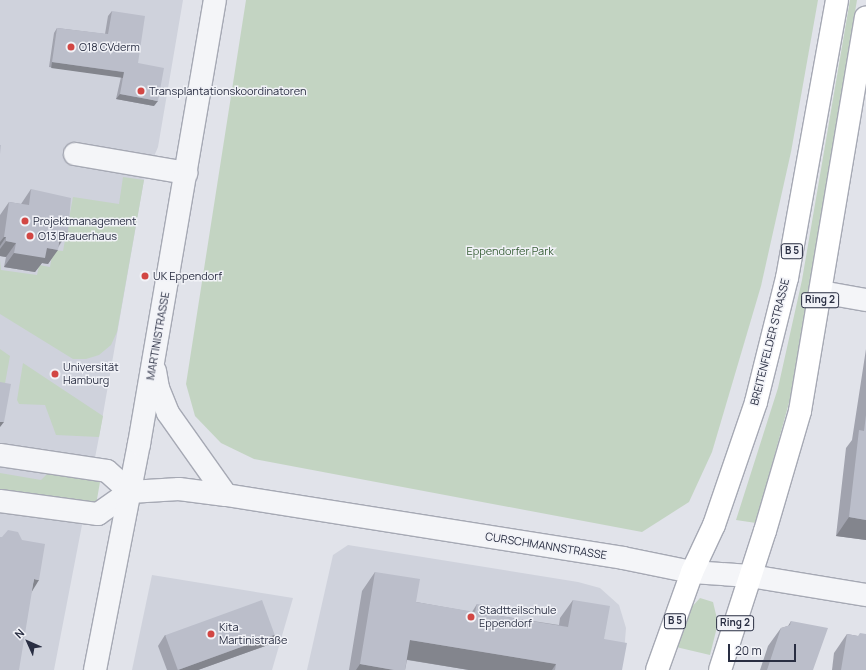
<!DOCTYPE html>
<html>
<head>
<meta charset="utf-8">
<style>
  body { margin:0 }
  #map { position:relative; width:866px; height:670px; overflow:hidden; background:#e1e3ea; font-family:Manrope,sans-serif }
  div>[style] { position:absolute }
  [style*='--x'] { left:calc(var(--x)*1px); top:calc(var(--y)*1px); width:calc(var(--w)*1px); rotate:calc(var(--a)*1deg) }
  .built>* { inset:0; background:#cfd2dc }
  .green>* { inset:0; background:#c3d4c2 }
  .roads { filter:drop-shadow(1px 0 #a6a9b4) drop-shadow(-1px 0 #a6a9b4) drop-shadow(0 1px #a6a9b4) drop-shadow(0 -1px #a6a9b4) }
  .minor>* { height:22px; margin:-11px; padding:0 11px; transform-origin:11px; border-radius:11px; background:#f4f5f8 }
  .major>* { height:22px; margin:-11px; padding:0 11px; transform-origin:11px; border-radius:11px; background:#fff }
  .wall>* { inset:0; background:#a1a3ae }
  .shaded-wall>* { inset:0; background:#83858d; transform-origin:0 0 }
  .building>* { inset:0; background:#bbbeca; transform-origin:0 0 }
  .dots>* { width:11px; height:11px; translate:-50% -50%; box-sizing:border-box; border:2px solid #f1f2f7; border-radius:50% }
  span { translate:-50% -50%; white-space:nowrap; text-align:center; line-height:1.15; -webkit-text-stroke:3px #f1f2f7; paint-order:stroke }
  .shield-label span { padding:1px 3px; background:#f1f2f7; border:1px solid; border-radius:3px; -webkit-text-stroke-width:0 }
  .shield-label { font-size:10px; color:#292e42; font-weight:700 }
  .poi-label { font-size:11px; color:#292e42 }
  .left { translate:0 -50%; text-align:left }
  .park-label { font-size:11px; color:#375e36 }
  .street-label { font-size:11px; color:#292e42 }
  .north { position:absolute; left:8px; top:622px; width:40px; height:40px; -webkit-text-stroke:3px #f1f2f7; paint-order:stroke; rotate:315deg; font-size:11px; font-weight:700; line-height:16px; text-align:center; color:#292e42 }
  .north::after { content:''; display:block; margin:auto; width:14px; height:18px; background:#292e42; clip-path:polygon(50% 0,100% 100%,50% 72%,0 100%) }
  .scale { position:absolute; left:728px; top:644px; width:68px; height:18px; box-sizing:border-box; border:2px solid #292e42; border-top:0; padding-left:5px; font-size:12px; line-height:14px; white-space:nowrap; color:#292e42; -webkit-text-stroke:3px #f1f2f7; paint-order:stroke }
</style>
</head>
<body>
<div id="map">
  <div class="built">
    <i style="clip-path:polygon(0 0,183px 0,158px 147px,144px 180px,99px 437px,54px 670px,0 670px)"></i>
    <i style="clip-path:polygon(348px 545px,578px 582px,600px 588px,619px 605px,626px 628px,624px 653px,618px 670px,307px 670px,333px 555px)"></i>
    <i style="clip-path:polygon(152px 575px,293px 598px,272px 670px,132px 670px)"></i>
  </div>
  <div class="green">
    <i style="clip-path:polygon(246px 0,818px 0,791px 152px,761px 286px,712px 452px,689px 502px,642px 532px,254px 459px,221px 443px,195px 416px,186px 384px)"></i>
    <i style="clip-path:polygon(850px 0,857px 0,790px 399px,756px 523px,736px 520px,778px 388px,802px 280px)"></i>
    <i style="clip-path:polygon(123px 177px,144px 180px,117px 332px,111px 345px,99px 355px,86px 359px,73px 359px,0 314px,0 260px,1px 270px,37px 275px,39px 265px,50px 267px,53px 250px,63px 251px,73px 197px,119px 204px)"></i>
    <i style="clip-path:polygon(0 349px,10px 356px,4px 389px,0 388px)"></i>
    <i style="clip-path:polygon(23px 363px,103px 416px,99px 437px,56px 435px,45px 405px,19px 404px,17px 400px)"></i>
    <i style="clip-path:polygon(0 473px,41px 480px,48px 473px,100px 482px,96px 505px,0 489px)"></i>
    <i style="clip-path:polygon(700px 598px,713px 602px,718px 623px,710px 655px,676px 647px,689px 610px)"></i>
  </div>
  <div class="roads">
    <div class="minor">
      <i style="--x:75;--y:154;--w:113;--a:9.7"></i>
      <i style="--x:821;--y:292;--w:46;--a:10.1"></i>
      <i style="--x:155;--y:371;--w:17;--a:80"></i>
      <i style="--x:158;--y:388;--w:27;--a:68"></i>
      <i style="--x:168;--y:413;--w:100;--a:54.7"></i>
      <i style="--x:0;--y:455;--w:108;--a:8.5"></i>
      <i style="--x:107;--y:471;--w:31;--a:42"></i>
      <i style="--x:130;--y:492;--w:49;--a:-3.5"></i>
      <i style="--x:179;--y:489;--w:47;--a:7.3"></i>
      <i style="--x:226;--y:495;--w:402;--a:9"></i>
      <i style="--x:623;--y:558;--w:70;--a:11.5"></i>
      <i style="--x:692;--y:572;--w:58;--a:3.9"></i>
      <i style="--x:750;--y:576;--w:118;--a:9.3"></i>
      <i style="--x:0;--y:501;--w:99;--a:7.6"></i>
      <i style="--x:98;--y:514;--w:39;--a:-35"></i>
      <i style="--x:95;--y:670;--w:230;--a:-79"></i>
      <i style="--x:139;--y:444;--w:450;--a:-80.3"></i>
    </div>
    <div class="major">
      <i style="--x:657;--y:670;--w:104;--a:-70.3"></i>
      <i style="--x:692;--y:572;--w:52;--a:-64.9"></i>
      <i style="--x:714;--y:525;--w:130;--a:-71.1"></i>
      <i style="--x:756;--y:402;--w:128;--a:-76"></i>
      <i style="--x:787;--y:278;--w:282;--a:-79.8"></i>
      <i style="--x:720;--y:670;--w:146;--a:-72.1"></i>
      <i style="--x:765;--y:531;--w:125;--a:-73.7"></i>
      <i style="--x:800;--y:411;--w:399;--a:-80.5"></i>
    </div>
  </div>
  <div class="wall">
    <i style="clip-path:polygon(112px 11px,138px 63px,154px 106px,116px 99px,121px 77px,49px 67px,54px 33px,57px 28px,105px 34px,108px 16px)"></i>
    <i style="clip-path:polygon(31px 189px,68px 232px,59px 246px,48px 264px,42px 263px,35px 272px,4px 267px,6px 257px,0 256px,0 215px,9px 202px,21px 204px)"></i>
    <i style="clip-path:polygon(866px 349px,866px 540px,836px 536px,846px 448px,852px 440px)"></i>
    <i style="clip-path:polygon(375px 572px,416px 602px,472px 612px,477px 604px,494px 615px,559px 625px,560px 618px,573px 600px,604px 639px,622px 670px,469px 670px,407px 660px,405px 670px,349px 670px,362px 591px)"></i>
    <i style="clip-path:polygon(791px 621px,813px 670px,760px 670px,768px 646px,781px 628px,788px 626px)"></i>
    <i style="clip-path:polygon(847px 634px,858px 636px,866px 670px,832px 670px,834px 653px)"></i>
    <i style="clip-path:polygon(165px 635px,275px 635px,268px 645px,198px 670px,167px 670px,158px 646px)"></i>
  </div>
  <div class="shaded-wall">
    <i style="left:52px;top:62px;width:73px;height:6px;rotate:8deg"></i>
    <i style="clip-path:polygon(120px 94px,158px 101px,154px 106px,116px 99px)"></i>
    <i style="clip-path:polygon(61px 231px,68px 232px,58px 246px)"></i>
    <i style="clip-path:polygon(4px 237px,6px 237px,0 246px,0 242px)"></i>
    <i style="clip-path:polygon(6px 241px,16px 243px,6px 257px,0 256px,0 249px)"></i>
    <i style="clip-path:polygon(47px 248px,58px 250px,48px 264px,42px 263px,35px 272px,4px 267px,14px 253px)"></i>
    <i style="clip-path:polygon(0 422px,4px 422px,0 427px)"></i>
    <i style="clip-path:polygon(849px 517px,866px 520px,866px 540px,836px 536px)"></i>
    <i style="clip-path:polygon(34px 579px,39px 580px,31px 593px)"></i>
    <i style="clip-path:polygon(275px 635px,268px 645px,198px 670px,178px 670px)"></i>
    <i style="clip-path:polygon(410px 640px,556px 664px,552px 670px,469px 670px,397px 658px)"></i>
    <i style="clip-path:polygon(360px 664px,394px 670px,356px 670px)"></i>
  </div>
  <div class="building">
    <i style="clip-path:polygon(112px 11px,145px 16px,138px 63px,164px 68px,158px 101px,120px 94px,124px 72px,52px 62px,57px 28px,108px 34px)"></i>
    <i style="clip-path:polygon(0 145px,1px 145px,0 154px)"></i>
    <i style="clip-path:polygon(31px 189px,71px 198px,68px 232px,61px 231px,58px 250px,47px 248px,45px 258px,14px 253px,16px 243px,6px 241px,6px 237px,4px 237px,9px 202px,29px 205px)"></i>
    <i style="clip-path:polygon(0 382px,11px 384px,4px 422px,0 422px)"></i>
    <i style="clip-path:polygon(866px 415px,866px 520px,849px 517px,859px 430px,864px 431px)"></i>
    <i style="clip-path:polygon(8px 530px,18px 532px,22px 540px,45px 544px,39px 580px,34px 579px,19px 670px,0 670px,0 537px,2px 537px)"></i>
    <i style="clip-path:polygon(375px 572px,420px 579px,416px 602px,475px 612px,477px 604px,495px 607px,494px 615px,568px 627px,573px 600px,610px 606px,604px 639px,627px 643px,622px 670px,555px 670px,556px 664px,410px 640px,405px 670px,394px 670px,360px 664px)"></i>
    <i style="left:262px;top:600px;width:37px;height:103px;rotate:70deg"></i>
    <i style="clip-path:polygon(791px 621px,828px 628px,813px 670px,767px 670px,781px 628px,790px 625px)"></i>
    <i style="clip-path:polygon(860px 633px,866px 634px,866px 670px,841px 670px,847px 634px,858px 636px)"></i>
  </div>
  <div class="dots">
    <i style="left:71px;top:47px;background:#d24744"></i>
    <i style="left:141px;top:91px;background:#d24744"></i>
    <i style="left:25px;top:221px;background:#d24744"></i>
    <i style="left:30px;top:236px;background:#d24744"></i>
    <i style="left:145px;top:276px;background:#d24744"></i>
    <i style="left:55px;top:374px;background:#d24744"></i>
    <i style="left:471px;top:617px;background:#d24744"></i>
    <i style="left:211px;top:634px;background:#d24744"></i>
  </div>
  <div class="shield-label">
    <span style="left:792px;top:251px">B 5</span>
    <span style="left:820px;top:300px">Ring 2</span>
    <span style="left:675px;top:621px">B 5</span>
    <span style="left:735px;top:623px">Ring 2</span>
  </div>
  <div class="poi-label">
    <span class="left" style="left:79px;top:47px">O18 CVderm</span>
    <span class="left" style="left:149px;top:91px">Transplantationskoordinatoren</span>
    <span class="left" style="left:33px;top:221px">Projektmanagement</span>
    <span class="left" style="left:38px;top:236px">O13 Brauerhaus</span>
    <span class="left" style="left:153px;top:276px">UK Eppendorf</span>
    <span class="left" style="left:63px;top:374px">Universität<br>Hamburg</span>
    <span class="left" style="left:479px;top:617px">Stadtteilschule<br>Eppendorf</span>
    <span class="left" style="left:219px;top:634px">Kita<br>Martinistraße</span>
  </div>
  <div class="park-label">
    <span style="left:510px;top:251px">Eppendorfer Park</span>
  </div>
  <div class="street-label">
    <span style="left:158px;top:336px;rotate:-80deg">MARTINISTRASSE</span>
    <span style="left:770px;top:342px;rotate:-76deg">BREITENFELDER STRASSE</span>
    <span style="left:546px;top:546px;rotate:9deg">CURSCHMANNSTRASSE</span>
  </div>
  <div class="north">N</div>
  <div class="scale">20 m</div>
</div>
</body>
</html>
